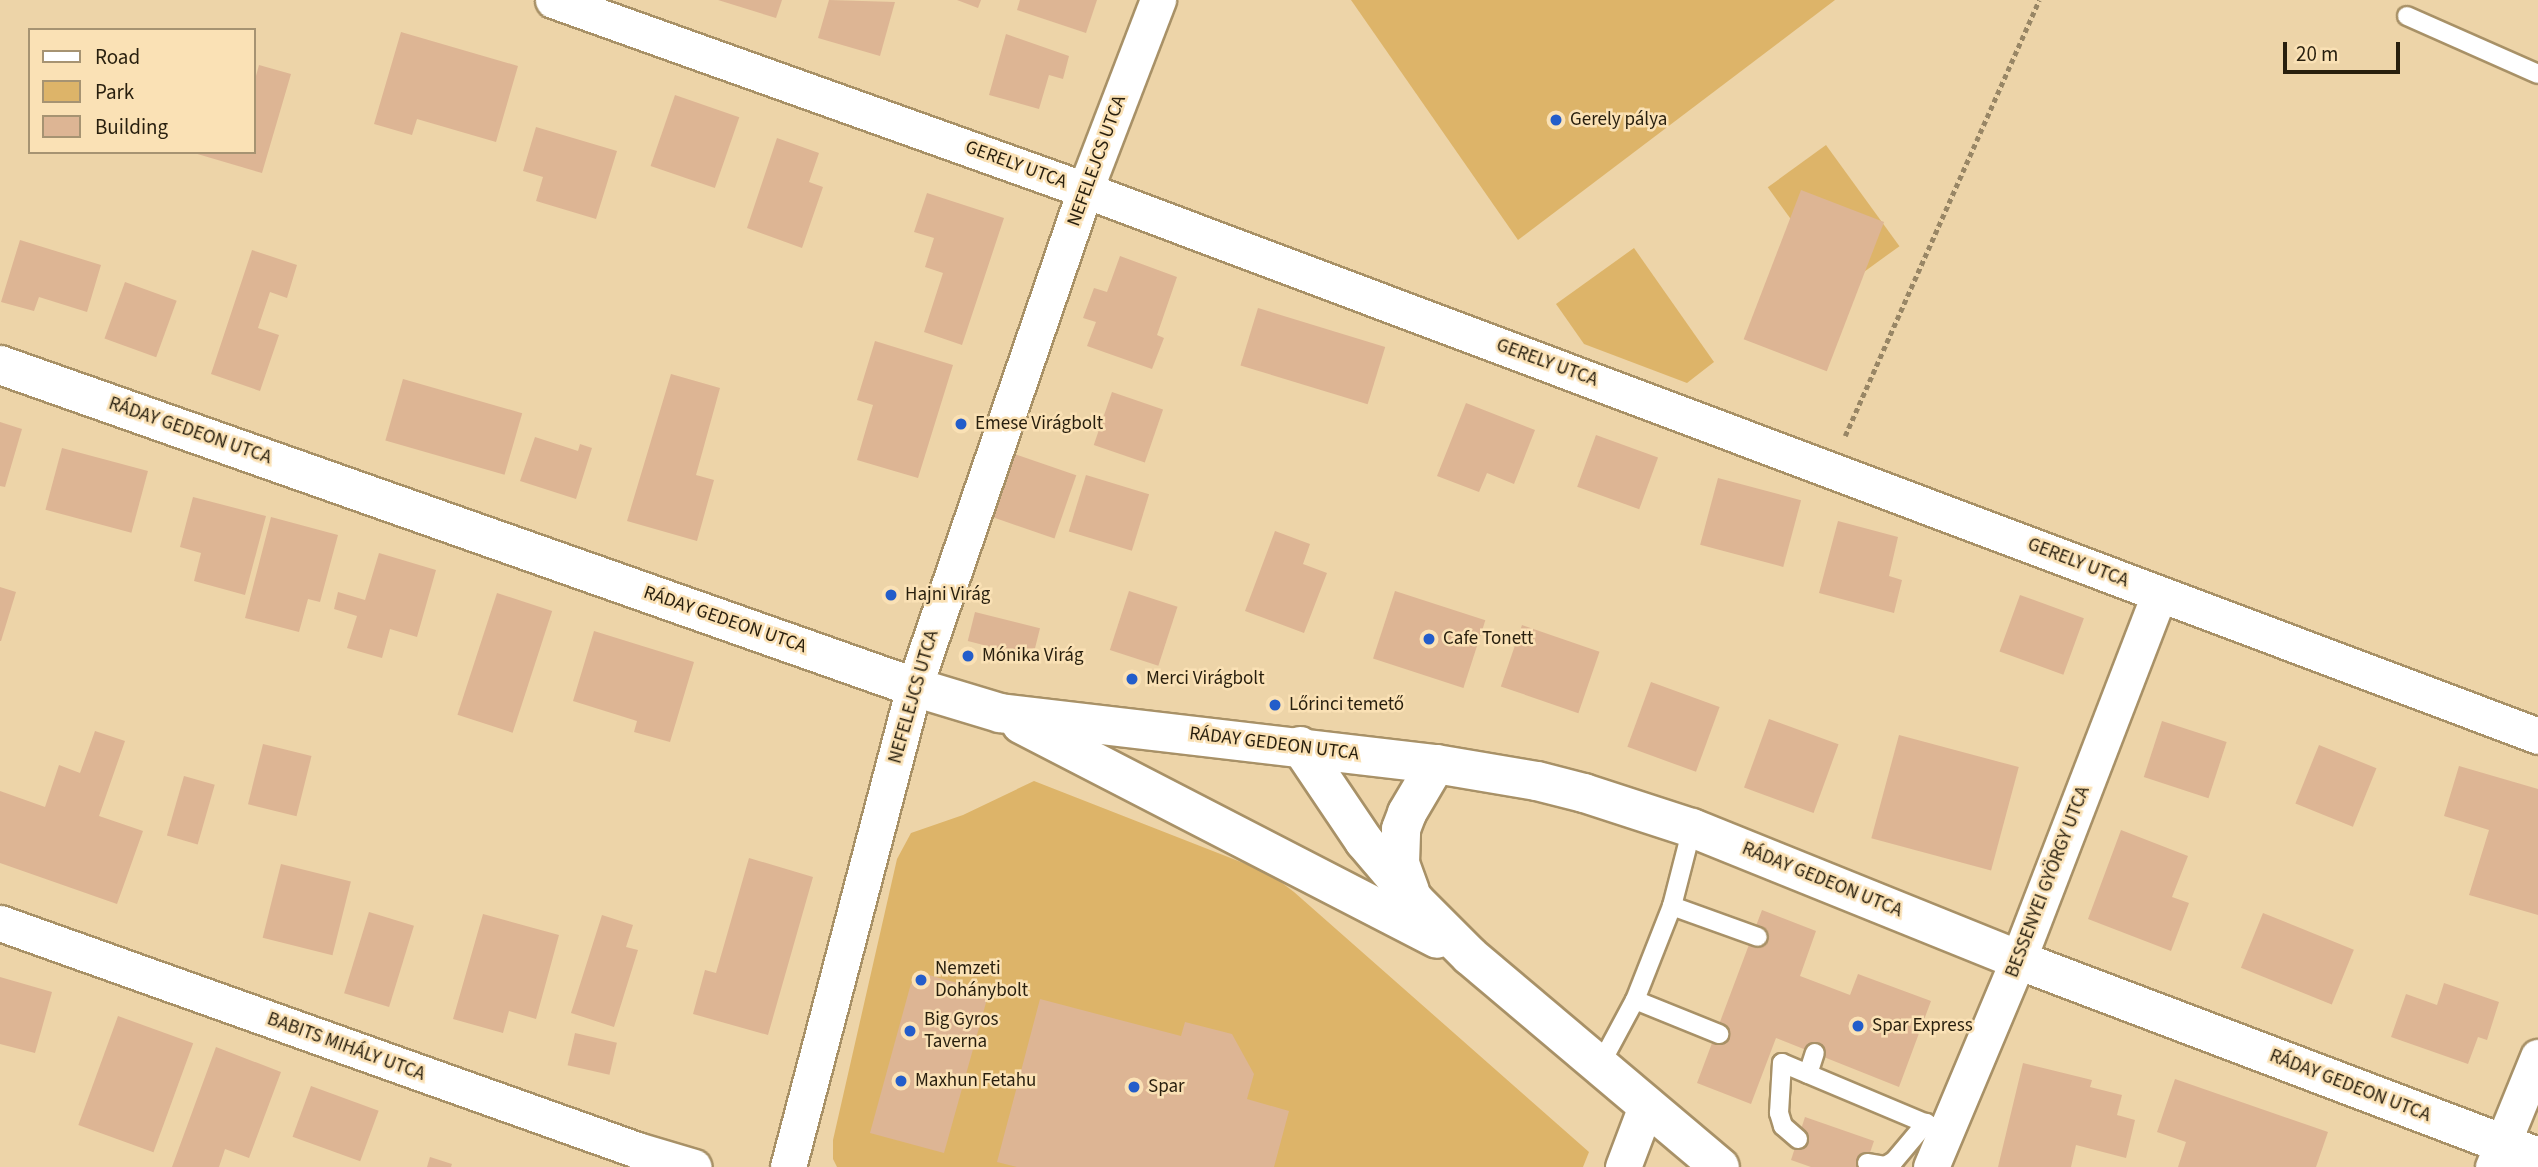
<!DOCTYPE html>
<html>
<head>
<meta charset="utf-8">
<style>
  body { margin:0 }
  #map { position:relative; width:2538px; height:1167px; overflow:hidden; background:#edd4a8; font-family:"Source Sans 3",sans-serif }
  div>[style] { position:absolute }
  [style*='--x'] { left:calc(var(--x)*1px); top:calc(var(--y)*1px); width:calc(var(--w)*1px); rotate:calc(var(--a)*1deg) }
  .green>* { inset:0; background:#ddb469; transform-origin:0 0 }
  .building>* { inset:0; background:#ddb594; transform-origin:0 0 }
  .path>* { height:4.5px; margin-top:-2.25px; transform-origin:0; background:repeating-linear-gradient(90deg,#988665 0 5px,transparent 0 8.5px) }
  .roads { filter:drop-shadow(2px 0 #a89167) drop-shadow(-2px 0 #a89167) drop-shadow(0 2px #a89167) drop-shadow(0 -2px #a89167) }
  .lane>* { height:18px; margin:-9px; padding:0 9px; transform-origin:9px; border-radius:9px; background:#fff }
  .street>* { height:35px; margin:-17.5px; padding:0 17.5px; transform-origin:17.5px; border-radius:17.5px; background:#fff }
  .secondary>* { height:38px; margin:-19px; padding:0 19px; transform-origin:19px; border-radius:19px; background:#fff }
  .dots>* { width:19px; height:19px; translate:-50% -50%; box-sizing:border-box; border:4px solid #fae1b5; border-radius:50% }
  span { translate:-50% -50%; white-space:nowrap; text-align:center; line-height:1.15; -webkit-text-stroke:5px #fae1b5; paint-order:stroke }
  .poi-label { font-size:19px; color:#281f0e }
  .left { translate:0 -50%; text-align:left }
  .street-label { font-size:19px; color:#281f0e }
  .legend { position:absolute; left:28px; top:28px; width:228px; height:126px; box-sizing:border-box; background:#fae1b5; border:2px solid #a69372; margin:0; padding:9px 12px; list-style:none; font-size:21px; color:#281f0e }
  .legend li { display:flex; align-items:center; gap:14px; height:35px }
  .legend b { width:35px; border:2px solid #a69372 }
  .scale { position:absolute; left:2283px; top:42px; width:117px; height:32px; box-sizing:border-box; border:4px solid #281f0e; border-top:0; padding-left:9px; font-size:21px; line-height:24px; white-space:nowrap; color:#281f0e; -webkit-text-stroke:5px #fae1b5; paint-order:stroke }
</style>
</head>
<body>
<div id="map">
  <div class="green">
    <i style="clip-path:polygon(1351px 0,1835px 0,1518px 240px)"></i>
    <i style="left:1826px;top:145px;width:125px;height:72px;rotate:54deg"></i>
    <i style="clip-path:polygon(1634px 248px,1714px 362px,1687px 383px,1584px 344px,1556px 304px)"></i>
    <i style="clip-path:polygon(1034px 781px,1269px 873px,1294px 892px,1589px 1152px,1583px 1167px,837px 1167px,833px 1159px,833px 1140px,897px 859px,911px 833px,963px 815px)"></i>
  </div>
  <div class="building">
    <i style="clip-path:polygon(718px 0,782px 0,776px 18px)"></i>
    <i style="clip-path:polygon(829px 0,895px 2px,880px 56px,818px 38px)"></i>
    <i style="clip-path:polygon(957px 0,981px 0,978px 8px)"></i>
    <i style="clip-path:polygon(1020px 0,1097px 0,1086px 33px,1017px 10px)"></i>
    <i style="clip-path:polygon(401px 32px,518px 66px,496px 142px,417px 119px,412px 135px,374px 124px)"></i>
    <i style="clip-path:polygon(1006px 34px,1069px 56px,1063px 79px,1049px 75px,1039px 109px,989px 95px)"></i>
    <i style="clip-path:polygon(259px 65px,291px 74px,262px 173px,194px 153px,254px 152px,254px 83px)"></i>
    <i style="left:675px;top:95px;width:68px;height:75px;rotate:19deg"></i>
    <i style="clip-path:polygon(536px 127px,617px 151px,596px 219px,536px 201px,543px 177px,523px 171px)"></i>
    <i style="clip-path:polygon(777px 138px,819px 153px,809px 182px,823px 187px,802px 248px,747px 228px)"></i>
    <i style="left:1801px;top:190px;width:89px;height:160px;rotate:21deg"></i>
    <i style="clip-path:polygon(927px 193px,1004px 218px,962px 345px,924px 332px,943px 273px,925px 267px,934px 238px,914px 232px)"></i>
    <i style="clip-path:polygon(20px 240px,101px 265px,87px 312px,39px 297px,34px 311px,1px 302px)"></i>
    <i style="clip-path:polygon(252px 250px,297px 265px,287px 298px,270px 292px,258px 328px,279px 335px,260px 391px,211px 374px)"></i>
    <i style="clip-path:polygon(1120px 256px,1177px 277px,1157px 335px,1164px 338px,1152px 369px,1087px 346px,1096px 322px,1083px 318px,1094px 288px,1107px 292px)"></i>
    <i style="left:125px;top:282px;width:55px;height:60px;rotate:20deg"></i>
    <i style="left:1258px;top:308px;width:133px;height:60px;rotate:17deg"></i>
    <i style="clip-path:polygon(875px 341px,953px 365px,918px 478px,857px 460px,873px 405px,857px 400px)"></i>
    <i style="clip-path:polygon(671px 374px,720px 388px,696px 475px,714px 480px,697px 541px,627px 521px)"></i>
    <i style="left:403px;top:379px;width:124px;height:64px;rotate:16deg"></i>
    <i style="left:1112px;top:392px;width:54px;height:56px;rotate:19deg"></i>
    <i style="clip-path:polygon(1466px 403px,1535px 430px,1514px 484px,1487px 473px,1479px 492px,1437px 476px)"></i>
    <i style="clip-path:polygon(0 422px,22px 429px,5px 487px,0 486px)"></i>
    <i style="left:1596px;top:435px;width:66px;height:55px;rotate:20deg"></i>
    <i style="clip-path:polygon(535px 437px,578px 451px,580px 444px,592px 448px,576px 499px,520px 481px)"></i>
    <i style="left:62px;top:448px;width:89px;height:64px;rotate:15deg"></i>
    <i style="left:1012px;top:453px;width:68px;height:67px;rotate:19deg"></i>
    <i style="left:1086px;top:475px;width:66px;height:59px;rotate:17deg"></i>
    <i style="left:1718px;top:478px;width:86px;height:69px;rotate:15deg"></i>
    <i style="clip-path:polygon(193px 497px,266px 516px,245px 595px,194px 581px,201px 553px,180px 547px)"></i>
    <i style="clip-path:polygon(271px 517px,338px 535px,320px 602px,308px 599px,299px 632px,245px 618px)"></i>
    <i style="clip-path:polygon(1838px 521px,1898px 537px,1889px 576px,1902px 580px,1894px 613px,1819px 593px)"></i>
    <i style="clip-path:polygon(1275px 531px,1310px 544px,1303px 564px,1327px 573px,1304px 633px,1245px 611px)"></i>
    <i style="clip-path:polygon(379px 553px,436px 570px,417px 637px,390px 629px,382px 658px,347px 648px,357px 616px,334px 609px,338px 592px,365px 600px)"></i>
    <i style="clip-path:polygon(0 587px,16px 592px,1px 641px,0 641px)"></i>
    <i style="left:1129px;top:591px;width:51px;height:62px;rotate:18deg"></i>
    <i style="left:1395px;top:591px;width:95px;height:71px;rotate:18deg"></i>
    <i style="left:497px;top:593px;width:58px;height:128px;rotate:18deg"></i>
    <i style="left:2020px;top:595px;width:68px;height:60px;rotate:20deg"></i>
    <i style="left:975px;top:612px;width:67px;height:30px;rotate:14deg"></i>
    <i style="left:1522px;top:625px;width:82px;height:65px;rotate:19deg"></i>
    <i style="clip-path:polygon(594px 631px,694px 662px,670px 742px,634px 732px,637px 721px,573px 701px)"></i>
    <i style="left:1651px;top:682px;width:73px;height:69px;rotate:20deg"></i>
    <i style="left:1769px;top:719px;width:74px;height:73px;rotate:20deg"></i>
    <i style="left:2162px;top:721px;width:68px;height:59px;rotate:18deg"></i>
    <i style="clip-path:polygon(95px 731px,125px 741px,99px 816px,143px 831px,117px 904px,0 863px,0 791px,45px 807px,59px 765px,80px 773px)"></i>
    <i style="left:1899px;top:735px;width:124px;height:107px;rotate:15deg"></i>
    <i style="left:263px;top:744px;width:50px;height:62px;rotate:14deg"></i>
    <i style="left:2319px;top:745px;width:62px;height:63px;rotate:22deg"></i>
    <i style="clip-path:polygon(2459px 766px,2538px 789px,2538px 915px,2469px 895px,2489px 830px,2444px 816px)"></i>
    <i style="left:184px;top:776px;width:32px;height:62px;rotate:16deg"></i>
    <i style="clip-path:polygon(2121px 830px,2188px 856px,2172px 897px,2189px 903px,2171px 951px,2088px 919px)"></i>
    <i style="clip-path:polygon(749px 858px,813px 877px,768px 1035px,693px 1014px,705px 970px,716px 973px)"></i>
    <i style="left:281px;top:864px;width:72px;height:76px;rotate:14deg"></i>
    <i style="clip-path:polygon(1762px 910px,1816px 931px,1800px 976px,1850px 995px,1858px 974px,1931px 1001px,1899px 1087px,1776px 1038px,1751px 1104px,1697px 1083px)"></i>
    <i style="left:369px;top:912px;width:47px;height:85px;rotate:17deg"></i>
    <i style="left:2263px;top:913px;width:98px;height:59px;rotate:22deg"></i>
    <i style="clip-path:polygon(483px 914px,559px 935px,536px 1019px,509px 1011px,503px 1033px,453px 1019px)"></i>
    <i style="clip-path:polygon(602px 915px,633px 925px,626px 947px,638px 950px,614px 1027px,571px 1013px)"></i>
    <i style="clip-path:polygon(929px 975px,989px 992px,944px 1153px,870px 1133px,910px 987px,912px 982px)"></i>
    <i style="clip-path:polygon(0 977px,52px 992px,35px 1053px,0 1044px)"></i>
    <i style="clip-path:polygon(2444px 983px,2499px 1002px,2487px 1040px,2478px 1037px,2468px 1064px,2391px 1037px,2406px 994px,2437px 1005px)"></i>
    <i style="clip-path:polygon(1040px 999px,1181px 1036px,1185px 1022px,1232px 1034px,1254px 1074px,1247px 1099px,1289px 1111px,1274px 1167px,1017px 1167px,997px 1162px)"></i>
    <i style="left:118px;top:1016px;width:80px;height:116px;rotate:20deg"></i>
    <i style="left:575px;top:1033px;width:43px;height:33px;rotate:13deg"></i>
    <i style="clip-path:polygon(216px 1047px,281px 1072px,249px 1158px,225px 1149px,219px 1167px,172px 1167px)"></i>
    <i style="clip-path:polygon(2023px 1063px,2092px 1080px,2090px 1087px,2122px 1095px,2117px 1115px,2135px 1120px,2126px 1158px,2076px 1145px,2071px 1167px,1998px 1167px)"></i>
    <i style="clip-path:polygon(2175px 1079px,2328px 1132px,2316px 1167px,2178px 1167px,2186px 1142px,2157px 1132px)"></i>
    <i style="left:311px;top:1086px;width:72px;height:54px;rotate:20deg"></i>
    <i style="clip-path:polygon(1805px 1117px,1874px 1141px,1865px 1167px,1811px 1167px,1791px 1160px)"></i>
    <i style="clip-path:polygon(430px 1157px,452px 1164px,451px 1167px,427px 1167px)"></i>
  </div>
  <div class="path">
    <i style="--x:1845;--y:436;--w:477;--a:-66"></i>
  </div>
  <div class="roads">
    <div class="lane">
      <i style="--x:2407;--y:16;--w:143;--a:23.9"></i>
      <i style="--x:1672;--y:906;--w:91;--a:19.8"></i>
      <i style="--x:1635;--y:1000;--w:91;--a:22"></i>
      <i style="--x:1599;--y:1067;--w:76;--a:-61.8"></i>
      <i style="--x:1635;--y:1000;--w:101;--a:-68.5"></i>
      <i style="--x:1672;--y:906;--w:81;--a:-75.6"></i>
      <i style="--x:1808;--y:1074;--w:22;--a:-72"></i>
      <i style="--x:1798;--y:1139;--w:20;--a:-139"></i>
      <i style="--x:1783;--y:1126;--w:14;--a:-107"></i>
      <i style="--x:1779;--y:1113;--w:50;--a:-86.6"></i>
      <i style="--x:1782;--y:1063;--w:178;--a:22.8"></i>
      <i style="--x:1867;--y:1163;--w:18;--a:9"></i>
      <i style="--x:1885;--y:1166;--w:10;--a:-29"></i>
      <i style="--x:1894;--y:1161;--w:50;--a:-49.9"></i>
    </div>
    <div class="street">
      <i style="--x:553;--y:0;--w:565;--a:19.65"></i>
      <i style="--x:1085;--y:190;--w:1552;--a:20.59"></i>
      <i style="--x:0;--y:923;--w:676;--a:19.61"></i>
      <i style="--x:637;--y:1150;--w:59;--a:16.6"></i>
      <i style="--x:788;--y:1167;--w:496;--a:-75.3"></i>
      <i style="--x:914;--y:687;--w:526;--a:-71.01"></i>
      <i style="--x:1085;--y:190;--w:204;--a:-69"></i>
      <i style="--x:1623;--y:1167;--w:65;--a:-69.3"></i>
      <i style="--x:1931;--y:1167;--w:225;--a:-67.2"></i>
      <i style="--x:2018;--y:960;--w:392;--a:-68.9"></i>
      <i style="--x:2493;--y:1167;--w:119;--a:-67.8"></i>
    </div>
    <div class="secondary">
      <i style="--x:0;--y:365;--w:969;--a:19.41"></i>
      <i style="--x:914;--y:687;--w:90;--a:16.8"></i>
      <i style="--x:1000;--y:713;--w:439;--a:6.7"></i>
      <i style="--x:1436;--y:764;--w:102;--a:9.6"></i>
      <i style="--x:1537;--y:781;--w:49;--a:14.3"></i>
      <i style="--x:1584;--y:793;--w:114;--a:18"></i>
      <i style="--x:1692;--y:828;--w:352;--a:22"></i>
      <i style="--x:2018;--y:960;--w:556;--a:20.75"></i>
      <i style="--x:1021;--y:724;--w:468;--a:27.3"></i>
      <i style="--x:1300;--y:746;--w:115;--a:56"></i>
      <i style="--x:1364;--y:841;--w:80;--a:49.6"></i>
      <i style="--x:1416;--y:902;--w:76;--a:45"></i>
      <i style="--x:1470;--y:956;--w:327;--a:40.2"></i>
      <i style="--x:1410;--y:891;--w:30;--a:-110"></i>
      <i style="--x:1400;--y:863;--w:34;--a:-88"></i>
      <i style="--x:1401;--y:829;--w:17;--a:-69"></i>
      <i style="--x:1407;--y:813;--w:57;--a:-59.4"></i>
    </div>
  </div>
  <div class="dots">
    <i style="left:1556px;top:120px;background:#235dca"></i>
    <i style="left:961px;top:424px;background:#235dca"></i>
    <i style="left:891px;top:595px;background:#235dca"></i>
    <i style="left:1429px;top:639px;background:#235dca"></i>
    <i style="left:968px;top:656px;background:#235dca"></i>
    <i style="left:1132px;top:679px;background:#235dca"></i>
    <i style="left:1275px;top:705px;background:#235dca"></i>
    <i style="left:921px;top:980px;background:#235dca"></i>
    <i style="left:1858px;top:1026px;background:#235dca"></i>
    <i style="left:910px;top:1031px;background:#235dca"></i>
    <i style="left:901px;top:1081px;background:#235dca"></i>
    <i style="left:1134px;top:1087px;background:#235dca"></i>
  </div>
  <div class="poi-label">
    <span class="left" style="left:1570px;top:120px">Gerely pálya</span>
    <span class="left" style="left:975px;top:424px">Emese Virágbolt</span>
    <span class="left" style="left:905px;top:595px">Hajni Virág</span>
    <span class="left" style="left:1443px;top:639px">Cafe Tonett</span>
    <span class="left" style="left:982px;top:656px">Mónika Virág</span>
    <span class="left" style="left:1146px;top:679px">Merci Virágbolt</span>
    <span class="left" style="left:1289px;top:705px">Lőrinci temető</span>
    <span class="left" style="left:935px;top:980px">Nemzeti<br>Dohánybolt</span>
    <span class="left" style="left:924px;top:1031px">Big Gyros<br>Taverna</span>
    <span class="left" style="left:1872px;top:1026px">Spar Express</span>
    <span class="left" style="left:915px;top:1081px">Maxhun Fetahu</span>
    <span class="left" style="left:1148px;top:1087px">Spar</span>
  </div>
  <div class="street-label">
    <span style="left:1097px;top:161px;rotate:-70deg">NEFELEJCS UTCA</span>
    <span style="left:1016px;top:165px;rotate:20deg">GERELY UTCA</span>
    <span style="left:1547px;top:363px;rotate:20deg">GERELY UTCA</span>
    <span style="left:190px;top:431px;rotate:19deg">RÁDAY GEDEON UTCA</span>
    <span style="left:2078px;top:563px;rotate:21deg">GERELY UTCA</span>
    <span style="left:725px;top:620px;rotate:19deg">RÁDAY GEDEON UTCA</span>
    <span style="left:914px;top:697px;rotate:-74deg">NEFELEJCS UTCA</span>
    <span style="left:1274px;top:744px;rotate:7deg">RÁDAY GEDEON UTCA</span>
    <span style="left:1822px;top:880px;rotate:22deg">RÁDAY GEDEON UTCA</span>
    <span style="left:2048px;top:882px;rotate:-69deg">BESSENYEI GYÖRGY UTCA</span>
    <span style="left:346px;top:1047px;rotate:20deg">BABITS MIHÁLY UTCA</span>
    <span style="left:2350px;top:1086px;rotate:21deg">RÁDAY GEDEON UTCA</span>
  </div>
  <ul class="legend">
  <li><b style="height:9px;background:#fff"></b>Road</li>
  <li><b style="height:19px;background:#ddb469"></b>Park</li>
  <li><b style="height:19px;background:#ddb594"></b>Building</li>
  </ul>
  <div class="scale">20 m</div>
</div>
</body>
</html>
